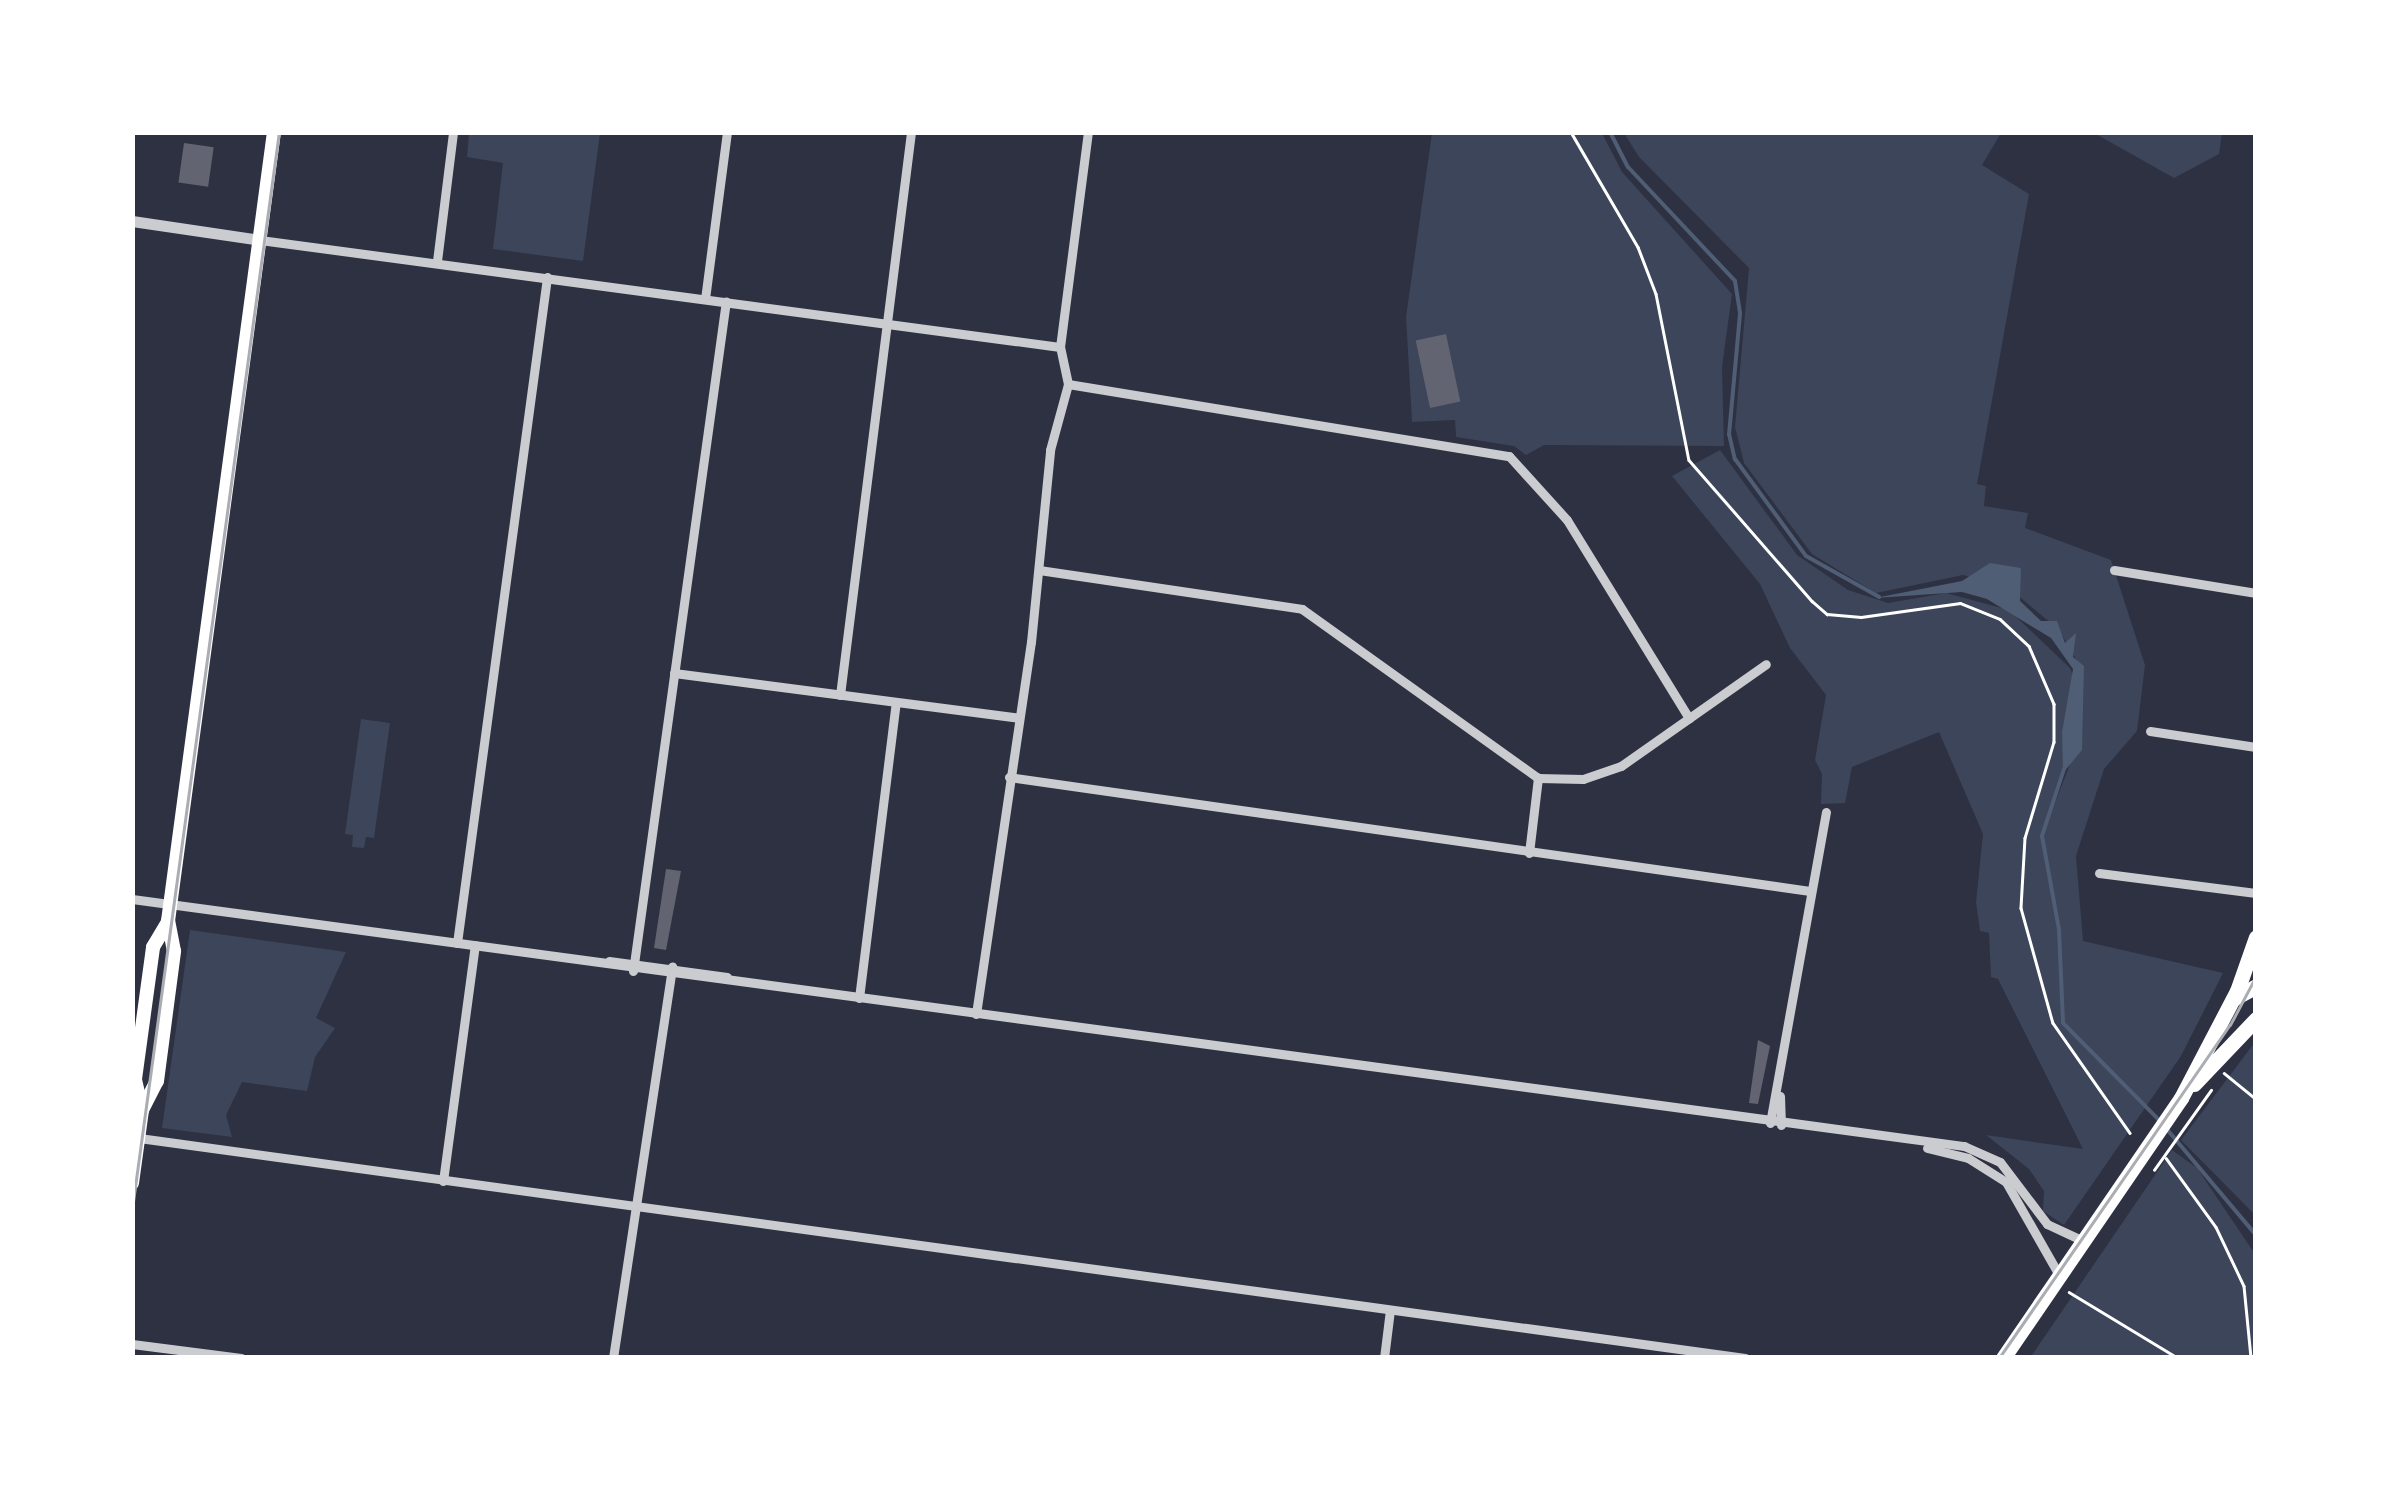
<!DOCTYPE html>
<html>
<head>
<meta charset="utf-8">
<style>
  body { margin:0 }
  #map { position:relative; width:2388px; height:1490px; overflow:hidden; background:#2d3142; font-family:"Space Grotesk",sans-serif }
  div>[style] { position:absolute }
  [style*='--x'] { left:calc(var(--x)*1px); top:calc(var(--y)*1px); width:calc(var(--w)*1px); rotate:calc(var(--a)*1deg) }
  .green>* { inset:0; background:#3c4559 }
  .water>* { inset:0; background:#4f5d75 }
  .stream>* { height:4px; margin:-2px; padding:0 2px; transform-origin:2px; border-radius:2px; background:#4f5d75 }
  .building>* { inset:0; background:#626471; transform-origin:0 0 }
  .path>* { height:2.5px; margin:-1.25px; padding:0 1.25px; transform-origin:1.25px; border-radius:1.25px; background:#fff }
  .minor>* { height:9px; margin:-4.5px; padding:0 4.5px; transform-origin:4.5px; border-radius:4.5px; background:#caccd0 }
  .tertiary>* { height:11px; margin:-5.5px; padding:0 5.5px; transform-origin:5.5px; border-radius:5.5px; background:#caccd0 }
  .primary>* { height:14px; margin:-7px; padding:0 7px; transform-origin:7px; border-radius:7px; background:#fff }
  .trunk>* { height:15px; margin:-7.5px; padding:0 7.5px; transform-origin:7.5px; border-radius:7.5px; background:#fff }
  .tram>* { height:2.5px; margin:-1.25px; padding:0 1.25px; transform-origin:1.25px; border-radius:1.25px; background:#abadb3 }
  span { translate:-50% -50%; white-space:nowrap; text-align:center; line-height:1.15; -webkit-text-stroke:8px #fff; paint-order:stroke }
  .frame { position:absolute; inset:0; border:135px solid #fff; pointer-events:none }
</style>
</head>
<body>
<div id="map">
  <div class="green">
    <i style="clip-path:polygon(469px 133px,600px 133px,583px 261px,493px 249px,503px 163px,467px 157px)"></i>
    <i style="clip-path:polygon(1432px 133px,1602px 133px,1622px 172px,1732px 294px,1722px 367px,1724px 446px,1544px 445px,1526px 455px,1514px 446px,1456px 437px,1455px 420px,1412px 422px,1406px 317px)"></i>
    <i style="clip-path:polygon(1624px 133px,2001px 133px,1982px 165px,2029px 194px,1977px 484px,1986px 486px,1984px 506px,2028px 513px,2025px 528px,2111px 560px,2145px 665px,2137px 731px,2104px 769px,2076px 856px,2083px 941px,2223px 973px,2181px 1056px,2064px 1225px,2043px 1211px,2044px 1191px,2029px 1169px,1986px 1135px,2083px 1149px,1998px 979px,1991px 977px,1989px 933px,1980px 931px,1976px 902px,1983px 834px,1939px 732px,1852px 767px,1845px 803px,1821px 804px,1822px 774px,1815px 760px,1826px 695px,1790px 648px,1760px 584px,1672px 476px,1720px 450px,1797px 555px,1848px 590px,1888px 603px,1946px 593px,2009px 610px,2070px 668px,2078px 688px,2074px 740px,2053px 808px,2077px 746px,2082px 670px,2059px 630px,2008px 587px,1963px 575px,1876px 593px,1812px 554px,1744px 463px,1735px 427px,1749px 268px,1639px 157px)"></i>
    <i style="clip-path:polygon(2094px 133px,2222px 133px,2219px 154px,2174px 178px)"></i>
    <i style="clip-path:polygon(361px 719px,390px 723px,374px 838px,366px 837px,364px 848px,352px 847px,353px 835px,345px 834px)"></i>
    <i style="clip-path:polygon(190px 930px,346px 952px,316px 1018px,335px 1028px,315px 1057px,307px 1091px,242px 1082px,226px 1115px,232px 1137px,162px 1128px)"></i>
    <i style="clip-path:polygon(2255px 1042px,2255px 1215px,2181px 1140px)"></i>
    <i style="clip-path:polygon(2172px 1150px,2197px 1168px,2255px 1254px,2255px 1357px,2030px 1358px)"></i>
  </div>
  <div class="water">
    <i style="clip-path:polygon(1990px 563px,2021px 568px,2020px 601px,2041px 621px,2057px 621px,2065px 643px,2076px 633px,2073px 657px,2084px 666px,2082px 750px,2063px 773px,2062px 732px,2073px 669px,2051px 638px,1987px 599px,1962px 592px,1875px 598px,1962px 581px)"></i>
  </div>
  <div class="stream">
    <i style="--x:1610;--y:132;--w:39;--a:63"></i>
    <i style="--x:1628;--y:167;--w:156;--a:46.8"></i>
    <i style="--x:1735;--y:281;--w:33;--a:81"></i>
    <i style="--x:1740;--y:314;--w:121;--a:95.2"></i>
    <i style="--x:1729;--y:434;--w:26;--a:77"></i>
    <i style="--x:1735;--y:459;--w:120;--a:53.8"></i>
    <i style="--x:1806;--y:556;--w:84;--a:29.3"></i>
    <i style="--x:2064;--y:769;--w:71;--a:108.2"></i>
    <i style="--x:2042;--y:836;--w:96;--a:79.7"></i>
    <i style="--x:2059;--y:930;--w:93;--a:87.5"></i>
    <i style="--x:2063;--y:1023;--w:136;--a:45.3"></i>
    <i style="--x:2165;--y:1127;--w:141;--a:49.9"></i>
  </div>
  <div class="building">
    <i style="left:184px;top:143px;width:30px;height:40px;rotate:8deg"></i>
    <i style="left:1446px;top:334px;width:69px;height:31px;rotate:78deg"></i>
    <i style="clip-path:polygon(666px 869px,681px 871px,666px 950px,654px 948px)"></i>
    <i style="clip-path:polygon(1758px 1040px,1770px 1046px,1758px 1104px,1749px 1103px)"></i>
  </div>
  <div class="path">
    <i style="--x:1571;--y:132;--w:133;--a:59.8"></i>
    <i style="--x:1638;--y:247;--w:50;--a:69"></i>
    <i style="--x:1656;--y:294;--w:169;--a:78.8"></i>
    <i style="--x:1689;--y:460;--w:187;--a:48.9"></i>
    <i style="--x:1812;--y:601;--w:20;--a:41"></i>
    <i style="--x:1827;--y:614;--w:34;--a:5"></i>
    <i style="--x:1861;--y:617;--w:100;--a:-8"></i>
    <i style="--x:1960;--y:603;--w:43;--a:21.8"></i>
    <i style="--x:2000;--y:619;--w:40;--a:43"></i>
    <i style="--x:2029;--y:646;--w:63;--a:66.7"></i>
    <i style="--x:2054;--y:704;--w:38;--a:90"></i>
    <i style="--x:2054;--y:742;--w:100;--a:106.8"></i>
    <i style="--x:2025;--y:838;--w:70;--a:93.3"></i>
    <i style="--x:2021;--y:908;--w:119;--a:74.5"></i>
    <i style="--x:2053;--y:1023;--w:134;--a:55"></i>
    <i style="--x:2224;--y:1073;--w:41;--a:39.1"></i>
    <i style="--x:2166;--y:1158;--w:85;--a:54.1"></i>
    <i style="--x:2216;--y:1227;--w:65;--a:64.6"></i>
    <i style="--x:2244;--y:1286;--w:72;--a:84.4"></i>
    <i style="--x:2154;--y:1170;--w:98;--a:-54.5"></i>
    <i style="--x:2069;--y:1292;--w:127;--a:31.2"></i>
  </div>
  <div class="minor">
    <i style="--x:260;--y:240;--w:807;--a:7.62"></i>
    <i style="--x:437;--y:261;--w:130;--a:-82.9"></i>
    <i style="--x:705;--y:299;--w:168;--a:-82.5"></i>
    <i style="--x:1068;--y:384;--w:447;--a:9.3"></i>
    <i style="--x:1509;--y:456;--w:86;--a:47.8"></i>
    <i style="--x:1567;--y:520;--w:233;--a:58.4"></i>
    <i style="--x:1039;--y:570;--w:266;--a:8.4"></i>
    <i style="--x:1302;--y:609;--w:290;--a:35.6"></i>
    <i style="--x:1538;--y:778;--w:45;--a:1.3"></i>
    <i style="--x:1583;--y:779;--w:40;--a:-18.9"></i>
    <i style="--x:1621;--y:766;--w:177;--a:-35.1"></i>
    <i style="--x:2114;--y:570;--w:144;--a:9.2"></i>
    <i style="--x:674;--y:673;--w:348;--a:7.4"></i>
    <i style="--x:840;--y:695;--w:567;--a:-82.81"></i>
    <i style="--x:2150;--y:731;--w:107;--a:8.6"></i>
    <i style="--x:1009;--y:777;--w:809;--a:8.1"></i>
    <i style="--x:1529;--y:853;--w:76;--a:-83.2"></i>
    <i style="--x:2099;--y:873;--w:158;--a:7.3"></i>
    <i style="--x:132;--y:899;--w:1849;--a:7.68"></i>
    <i style="--x:1964;--y:1146;--w:39;--a:24"></i>
    <i style="--x:2000;--y:1162;--w:78;--a:52.8"></i>
    <i style="--x:2047;--y:1224;--w:40;--a:25"></i>
    <i style="--x:457;--y:943;--w:672;--a:-82.3"></i>
    <i style="--x:609;--y:961;--w:119;--a:7.7"></i>
    <i style="--x:633;--y:971;--w:676;--a:-82.1"></i>
    <i style="--x:859;--y:998;--w:298;--a:-82.9"></i>
    <i style="--x:976;--y:1014;--w:376;--a:-81.6"></i>
    <i style="--x:1031;--y:642;--w:193;--a:-84.3"></i>
    <i style="--x:1050;--y:450;--w:68;--a:-74.7"></i>
    <i style="--x:1068;--y:384;--w:38;--a:-102"></i>
    <i style="--x:1060;--y:347;--w:217;--a:-82.6"></i>
    <i style="--x:1780;--y:1096;--w:29;--a:88"></i>
    <i style="--x:1770;--y:1123;--w:316;--a:-79.8"></i>
    <i style="--x:139;--y:1138;--w:1621;--a:7.8"></i>
    <i style="--x:1927;--y:1148;--w:42;--a:13.7"></i>
    <i style="--x:1968;--y:1158;--w:45;--a:32.3"></i>
    <i style="--x:2006;--y:1182;--w:107;--a:60.3"></i>
    <i style="--x:443;--y:1181;--w:238;--a:-82.3"></i>
    <i style="--x:132;--y:1344;--w:110;--a:7.3"></i>
    <i style="--x:613;--y:1358;--w:396;--a:-81.4"></i>
    <i style="--x:1384;--y:1358;--w:48;--a:-82.9"></i>
  </div>
  <div class="tertiary">
    <i style="--x:132;--y:221;--w:129;--a:8.4"></i>
  </div>
  <div class="primary">
    <i style="--x:142;--y:1110;--w:33;--a:-63"></i>
    <i style="--x:157;--y:1081;--w:131;--a:-82.5"></i>
    <i style="--x:174;--y:951;--w:31;--a:-101"></i>
    <i style="--x:168;--y:921;--w:796;--a:-82.35"></i>
    <i style="--x:132;--y:1183;--w:74;--a:-82.2"></i>
    <i style="--x:142;--y:1110;--w:32;--a:-103"></i>
    <i style="--x:135;--y:1079;--w:133;--a:-82.2"></i>
    <i style="--x:153;--y:947;--w:29;--a:-59"></i>
  </div>
  <div class="trunk">
    <i style="--x:2233;--y:999;--w:26;--a:-29"></i>
    <i style="--x:2194;--y:1084;--w:90;--a:-46.4"></i>
    <i style="--x:2003;--y:1358;--w:315;--a:-55.6"></i>
    <i style="--x:2181;--y:1098;--w:121;--a:-62.4"></i>
    <i style="--x:2237;--y:991;--w:57;--a:-70.6"></i>
  </div>
  <div class="tram">
    <i style="--x:132;--y:1209;--w:1087;--a:-82.23"></i>
    <i style="--x:1999;--y:1358;--w:405;--a:-55.3"></i>
    <i style="--x:2230;--y:1025;--w:55;--a:-62"></i>
  </div>
  <div class="frame"></div>
</div>
</body>
</html>
